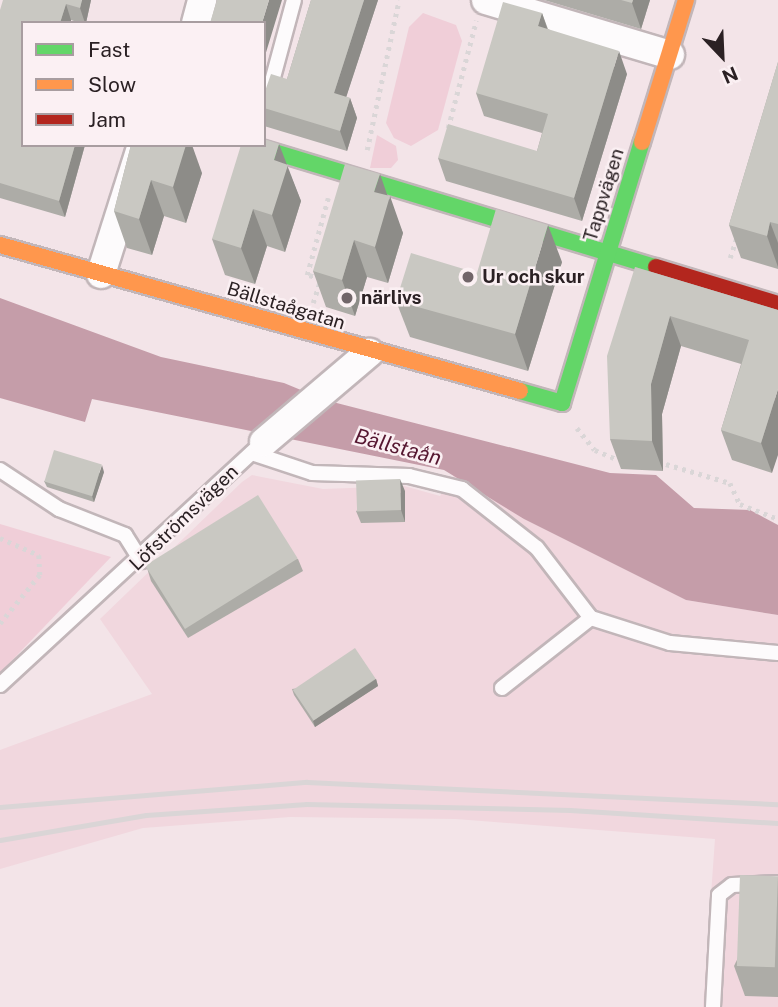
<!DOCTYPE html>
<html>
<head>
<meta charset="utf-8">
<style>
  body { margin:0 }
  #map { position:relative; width:778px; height:1007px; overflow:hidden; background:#f3e4e8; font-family:"Public Sans",sans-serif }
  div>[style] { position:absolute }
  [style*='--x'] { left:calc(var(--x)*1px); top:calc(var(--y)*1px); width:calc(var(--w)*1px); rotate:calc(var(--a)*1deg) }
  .built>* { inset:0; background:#f1d7de }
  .green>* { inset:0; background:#f0ced8 }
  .water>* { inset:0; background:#c59da9 }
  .path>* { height:4.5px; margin-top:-2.25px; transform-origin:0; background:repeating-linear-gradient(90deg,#dad6d7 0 3.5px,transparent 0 8.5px) }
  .roads { filter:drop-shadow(2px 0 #c2b6b9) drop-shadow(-2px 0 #c2b6b9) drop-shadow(0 2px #c2b6b9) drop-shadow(0 -2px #c2b6b9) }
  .lane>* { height:14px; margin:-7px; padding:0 7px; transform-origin:7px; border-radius:7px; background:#fdfbfc }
  .street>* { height:28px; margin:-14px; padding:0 14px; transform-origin:14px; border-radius:14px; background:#fdfbfc }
  .fast>* { height:16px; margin:-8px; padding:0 8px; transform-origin:8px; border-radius:8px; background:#63d668 }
  .slow>* { height:16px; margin:-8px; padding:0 8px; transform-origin:8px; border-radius:8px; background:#ff974d }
  .jam>* { height:16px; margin:-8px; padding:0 8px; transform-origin:8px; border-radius:8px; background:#b3261e }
  .rail>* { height:5px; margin:-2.5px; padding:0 2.5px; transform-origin:2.5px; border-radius:2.5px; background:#dad5d6 }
  .wall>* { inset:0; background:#adaca7 }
  .shaded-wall>* { inset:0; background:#8d8c88 }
  .building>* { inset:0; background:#c9c8c2; transform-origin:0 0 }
  .dots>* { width:19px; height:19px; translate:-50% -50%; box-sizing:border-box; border:4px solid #fbf0f3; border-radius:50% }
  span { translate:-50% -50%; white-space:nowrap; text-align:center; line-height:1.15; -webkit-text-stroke:5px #fbf0f3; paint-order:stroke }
  .street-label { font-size:19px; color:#2b2124 }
  .poi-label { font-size:19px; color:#2b2124; font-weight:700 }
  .left { translate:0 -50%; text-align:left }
  .water-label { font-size:21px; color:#561731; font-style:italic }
  .legend { position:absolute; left:21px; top:21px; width:245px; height:126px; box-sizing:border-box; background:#fbf0f3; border:2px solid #a89da0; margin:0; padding:9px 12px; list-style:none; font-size:21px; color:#2b2124 }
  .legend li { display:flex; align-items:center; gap:14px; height:35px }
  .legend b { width:35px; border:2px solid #a89da0 }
  .north { position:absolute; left:687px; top:21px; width:70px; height:70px; -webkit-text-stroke:5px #fbf0f3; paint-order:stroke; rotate:157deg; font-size:19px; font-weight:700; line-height:28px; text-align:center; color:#2b2124 }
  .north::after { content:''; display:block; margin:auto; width:24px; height:32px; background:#2b2124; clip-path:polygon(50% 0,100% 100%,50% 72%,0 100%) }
</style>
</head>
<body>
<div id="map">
  <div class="built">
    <i style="clip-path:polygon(455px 474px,524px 519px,686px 600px,778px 615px,778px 1007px,703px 1007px,715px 839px,456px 819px,290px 817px,143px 828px,0 869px,0 750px,152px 694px,100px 619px,242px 482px,252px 475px,323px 489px,404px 486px,440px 496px)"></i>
  </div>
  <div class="green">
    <i style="clip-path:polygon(423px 13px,456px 25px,462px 41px,438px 130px,411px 146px,394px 138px,386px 123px,409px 27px)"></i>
    <i style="clip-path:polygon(377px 135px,396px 146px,398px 160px,391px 168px,370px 168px)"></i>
    <i style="clip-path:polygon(0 524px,111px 557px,0 673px)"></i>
  </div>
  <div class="water">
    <i style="clip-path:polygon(0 298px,161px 357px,284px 383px,325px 400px,610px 473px,656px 475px,694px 508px,750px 510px,778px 525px,778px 615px,686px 600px,524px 519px,444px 470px,92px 399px,85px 422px,0 398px)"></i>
  </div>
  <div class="path">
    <i style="--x:448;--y:128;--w:111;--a:-75.3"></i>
    <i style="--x:367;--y:150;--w:153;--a:-78"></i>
    <i style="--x:730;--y:258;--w:22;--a:-72"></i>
    <i style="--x:313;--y:303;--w:25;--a:-72"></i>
    <i style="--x:321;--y:279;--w:15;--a:-164"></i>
    <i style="--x:307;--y:275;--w:80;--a:-74.7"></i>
    <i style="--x:577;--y:428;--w:28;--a:51"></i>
    <i style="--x:595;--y:450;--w:25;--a:23"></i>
    <i style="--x:666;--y:464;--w:67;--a:16.5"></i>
    <i style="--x:730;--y:483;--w:23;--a:65"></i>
    <i style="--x:740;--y:504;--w:41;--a:21.5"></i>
    <i style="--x:0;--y:538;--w:43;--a:23.6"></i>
    <i style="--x:39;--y:555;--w:20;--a:87"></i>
    <i style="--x:40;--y:575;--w:63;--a:129.2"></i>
  </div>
  <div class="roads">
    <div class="lane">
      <i style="--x:264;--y:111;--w:115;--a:-74.9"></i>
      <i style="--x:252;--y:453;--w:63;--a:18.4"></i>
      <i style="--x:312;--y:473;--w:97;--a:1.8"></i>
      <i style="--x:409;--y:476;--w:55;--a:13.8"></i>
      <i style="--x:462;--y:489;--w:95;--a:38.2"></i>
      <i style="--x:537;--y:548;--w:88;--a:52.4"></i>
      <i style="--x:591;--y:618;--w:83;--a:17.6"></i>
      <i style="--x:670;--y:643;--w:108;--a:5.3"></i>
      <i style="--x:0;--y:470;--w:71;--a:33.5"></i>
      <i style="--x:59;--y:509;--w:71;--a:21.5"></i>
      <i style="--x:125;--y:535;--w:31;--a:58"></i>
      <i style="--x:0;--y:685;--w:351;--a:-42.7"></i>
      <i style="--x:502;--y:688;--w:113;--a:-38.2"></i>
      <i style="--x:713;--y:1007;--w:112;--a:-86.9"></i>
      <i style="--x:719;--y:895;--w:16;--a:-38"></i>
      <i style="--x:732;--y:885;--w:46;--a:-2.5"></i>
    </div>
    <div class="street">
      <i style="--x:486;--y:0;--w:192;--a:16.6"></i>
      <i style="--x:196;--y:23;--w:24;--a:-75"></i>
      <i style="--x:101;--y:274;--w:135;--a:-72.4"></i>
      <i style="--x:264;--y:442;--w:138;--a:-40.3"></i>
    </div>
    <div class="fast">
      <i style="--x:251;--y:145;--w:423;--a:16.8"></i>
      <i style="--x:520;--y:391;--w:44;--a:15.9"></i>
      <i style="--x:562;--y:403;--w:273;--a:-73"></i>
    </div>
    <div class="slow">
      <i style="--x:642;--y:142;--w:149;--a:-72.8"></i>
      <i style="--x:0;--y:245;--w:540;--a:15.68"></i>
    </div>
    <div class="jam">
      <i style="--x:656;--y:267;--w:127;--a:16.9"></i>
    </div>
  </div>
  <div class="rail">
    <i style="--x:0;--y:807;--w:308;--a:-4.7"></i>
    <i style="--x:307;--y:782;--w:472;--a:2.7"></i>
    <i style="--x:0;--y:840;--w:148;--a:-9.7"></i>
    <i style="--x:146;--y:815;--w:161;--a:-3.9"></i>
    <i style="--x:307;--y:804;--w:263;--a:1.3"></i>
    <i style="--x:570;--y:810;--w:208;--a:3.6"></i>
  </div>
  <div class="wall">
    <i style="clip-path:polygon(91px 0,86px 23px,80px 23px,71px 20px,71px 23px,23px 23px,23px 145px,85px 145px,65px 217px,0 198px,0 10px)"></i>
    <i style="clip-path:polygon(311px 0,378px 0,346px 97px,350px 98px,357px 118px,347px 151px,264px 126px,264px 94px,287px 79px)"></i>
    <i style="clip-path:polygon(544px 0,650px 0,641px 29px)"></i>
    <i style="clip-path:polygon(542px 13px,548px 29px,627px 74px,582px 221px,446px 181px,438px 158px,537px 151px,542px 133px,484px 116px,476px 93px)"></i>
    <i style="clip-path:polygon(778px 62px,778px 269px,741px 258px,729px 225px)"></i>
    <i style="clip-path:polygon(131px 145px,202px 173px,186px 223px,164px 216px,152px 255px,127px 248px,114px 211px)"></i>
    <i style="clip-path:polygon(286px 164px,301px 201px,285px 252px,267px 246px,255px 284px,225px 275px,212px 239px)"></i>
    <i style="clip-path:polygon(387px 196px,403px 233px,388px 283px,367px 277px,355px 316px,326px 307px,313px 271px)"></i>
    <i style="clip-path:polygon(562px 262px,528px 371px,410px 337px,396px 301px)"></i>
    <i style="clip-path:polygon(635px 267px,778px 310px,772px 473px,732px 460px,721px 430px,741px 364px,681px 346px,662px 414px,663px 471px,621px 469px,610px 439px)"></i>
    <i style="clip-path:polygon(104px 472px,94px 502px,47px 487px,44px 481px)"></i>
    <i style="clip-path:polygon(405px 491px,405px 522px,361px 523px,356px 511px)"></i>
    <i style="clip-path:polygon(298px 559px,303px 571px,188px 638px,151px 581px,147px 568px)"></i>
    <i style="clip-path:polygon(376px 679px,378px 686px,315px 727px,294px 695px,292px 689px)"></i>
    <i style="clip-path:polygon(778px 876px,778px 997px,745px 996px,734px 966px)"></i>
  </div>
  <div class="shaded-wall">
    <i style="clip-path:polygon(82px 0,91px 0,86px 23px,85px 23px,80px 8px)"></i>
    <i style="clip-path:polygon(269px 0,282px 0,264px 59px,264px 23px,262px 23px)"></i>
    <i style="clip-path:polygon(364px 0,378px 0,341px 113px,334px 93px)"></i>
    <i style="clip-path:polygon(633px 0,650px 0,641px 29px,632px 3px)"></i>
    <i style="clip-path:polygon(66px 4px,71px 20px,71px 23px,60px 23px)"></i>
    <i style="clip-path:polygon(542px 13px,550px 37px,538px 26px)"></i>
    <i style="clip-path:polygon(619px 51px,627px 74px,582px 221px,574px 198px)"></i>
    <i style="clip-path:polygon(350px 98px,357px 118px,347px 151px,340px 131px)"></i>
    <i style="clip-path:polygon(279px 144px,301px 201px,285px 252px,272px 215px,274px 160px)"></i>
    <i style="clip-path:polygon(75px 145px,85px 145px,65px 217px,59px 201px)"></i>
    <i style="clip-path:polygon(177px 145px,192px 145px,202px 173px,186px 223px,173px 187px)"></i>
    <i style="clip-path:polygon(380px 174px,389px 200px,390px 196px,403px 233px,388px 283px,375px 247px,374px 192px)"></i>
    <i style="clip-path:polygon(151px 180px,164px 216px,152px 255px,139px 219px)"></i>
    <i style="clip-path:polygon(253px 209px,267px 246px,255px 284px,241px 248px)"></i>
    <i style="clip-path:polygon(770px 222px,778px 243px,778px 267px,767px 236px)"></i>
    <i style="clip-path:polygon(548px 225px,562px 262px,528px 371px,515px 334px)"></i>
    <i style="clip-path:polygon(354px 240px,367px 277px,355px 316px,342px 280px)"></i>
    <i style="clip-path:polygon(670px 316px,681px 346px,662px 414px,663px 471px,652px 441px,651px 384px)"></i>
    <i style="clip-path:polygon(778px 389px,778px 455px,772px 473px,761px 443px)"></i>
    <i style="clip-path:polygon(102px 465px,104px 472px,94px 502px,92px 496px)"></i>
    <i style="clip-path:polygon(400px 479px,405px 491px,405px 522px,401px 510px)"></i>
    <i style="clip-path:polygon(376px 679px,378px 686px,315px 727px,313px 721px)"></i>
  </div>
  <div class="building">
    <i style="clip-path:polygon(3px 0,82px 0,80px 8px,66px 4px,60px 23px,23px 23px,23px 145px,75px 145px,59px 201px,0 183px,0 10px)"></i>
    <i style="clip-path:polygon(217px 0,269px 0,262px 23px,210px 23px)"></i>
    <i style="clip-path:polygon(311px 0,364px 0,334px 93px,350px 98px,340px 131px,264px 108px,264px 94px,271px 74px,287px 79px)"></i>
    <i style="clip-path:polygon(621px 0,633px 0,632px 3px)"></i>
    <i style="clip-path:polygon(503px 2px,542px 13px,538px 26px,619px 51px,574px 198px,438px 158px,448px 124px,537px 151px,548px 114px,476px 93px)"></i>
    <i style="clip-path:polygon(778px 62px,778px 224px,770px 222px,767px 236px,729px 225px)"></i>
    <i style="clip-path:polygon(264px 139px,279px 144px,274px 160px,288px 165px,272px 215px,253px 209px,241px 248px,212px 239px,241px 145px,264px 145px)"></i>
    <i style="clip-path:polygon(131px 145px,186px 145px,173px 187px,151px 180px,139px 219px,114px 211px)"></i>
    <i style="clip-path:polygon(345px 164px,380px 174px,374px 192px,390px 196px,375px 247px,354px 240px,342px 280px,313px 271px)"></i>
    <i style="clip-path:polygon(496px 209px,548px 225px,515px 334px,396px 301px,411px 253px,477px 273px)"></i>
    <i style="clip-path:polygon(635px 267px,778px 310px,778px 389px,761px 443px,721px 430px,749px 340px,670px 316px,651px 384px,652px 441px,610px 439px,607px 356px)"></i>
    <i style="left:54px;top:450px;width:50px;height:33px;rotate:17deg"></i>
    <i style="left:400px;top:479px;width:31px;height:44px;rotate:88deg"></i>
    <i style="left:258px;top:495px;width:75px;height:133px;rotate:58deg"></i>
    <i style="left:355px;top:648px;width:37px;height:75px;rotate:56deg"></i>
    <i style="left:740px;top:875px;width:38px;height:91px;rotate:2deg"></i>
  </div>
  <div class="dots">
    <i style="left:468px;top:277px;background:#716569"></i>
    <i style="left:347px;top:298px;background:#716569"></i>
  </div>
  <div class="street-label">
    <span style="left:604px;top:195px;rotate:-73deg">Tappvägen</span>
    <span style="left:286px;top:306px;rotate:17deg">Bällstaågatan</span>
    <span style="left:184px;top:518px;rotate:-44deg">Löfströmsvägen</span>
  </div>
  <div class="poi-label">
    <span class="left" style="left:482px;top:277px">Ur och skur</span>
    <span class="left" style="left:361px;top:298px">närlivs</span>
  </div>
  <div class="water-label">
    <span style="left:398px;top:447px;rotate:15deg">Bällstaån</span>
  </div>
  <ul class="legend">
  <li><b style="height:9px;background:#63d668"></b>Fast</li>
  <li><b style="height:9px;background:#ff974d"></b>Slow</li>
  <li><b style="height:9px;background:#b3261e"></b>Jam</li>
  </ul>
  <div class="north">N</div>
</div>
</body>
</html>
